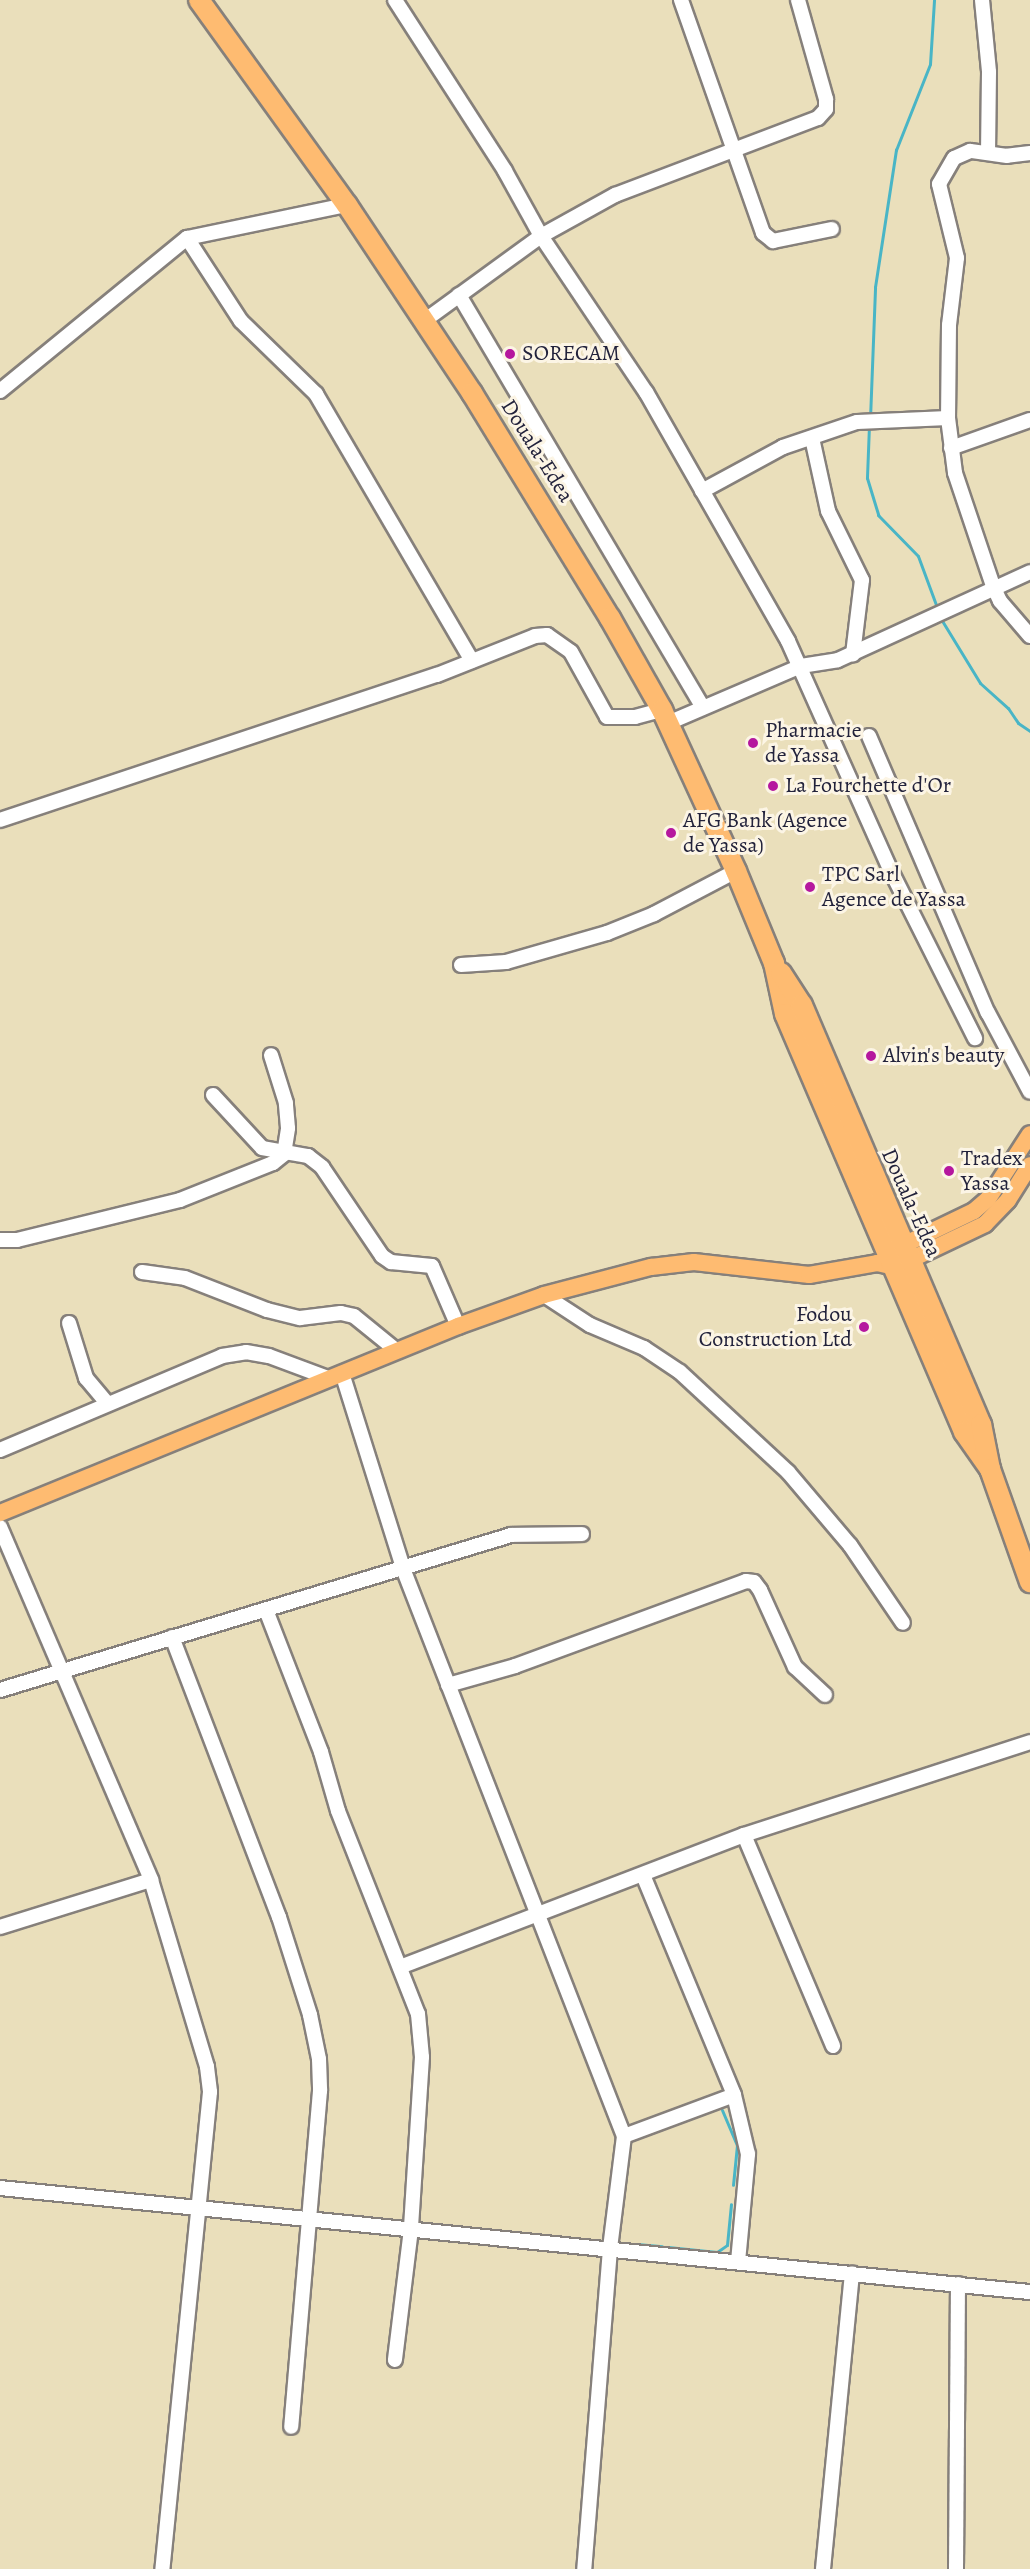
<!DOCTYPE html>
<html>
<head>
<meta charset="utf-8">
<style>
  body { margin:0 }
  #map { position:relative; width:1030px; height:2569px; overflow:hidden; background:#eadfbb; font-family:Alegreya,serif }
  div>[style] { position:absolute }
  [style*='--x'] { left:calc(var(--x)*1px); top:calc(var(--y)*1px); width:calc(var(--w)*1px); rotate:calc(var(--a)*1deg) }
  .stream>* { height:3px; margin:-1.5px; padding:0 1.5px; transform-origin:1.5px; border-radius:1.5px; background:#49b5c6 }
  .roads { filter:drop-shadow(2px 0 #86807b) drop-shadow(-2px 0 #86807b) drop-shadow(0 2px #86807b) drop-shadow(0 -2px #86807b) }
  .minor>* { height:14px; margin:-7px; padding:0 7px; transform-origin:7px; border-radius:7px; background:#fff }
  .major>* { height:16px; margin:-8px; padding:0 8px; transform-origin:8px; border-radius:8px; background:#febb71 }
  .highway>* { height:20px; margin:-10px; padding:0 10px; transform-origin:10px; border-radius:10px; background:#febb71 }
  .dots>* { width:16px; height:16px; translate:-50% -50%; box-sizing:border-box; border:3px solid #fcf5e5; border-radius:50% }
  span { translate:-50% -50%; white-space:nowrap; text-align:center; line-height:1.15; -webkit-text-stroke:6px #fcf5e5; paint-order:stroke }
  .poi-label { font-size:22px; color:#22223b }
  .left { translate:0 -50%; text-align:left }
  .right { translate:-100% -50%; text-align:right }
  .street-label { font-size:22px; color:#22223b }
</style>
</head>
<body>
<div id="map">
  <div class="stream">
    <i style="--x:870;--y:419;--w:132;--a:-87.8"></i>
    <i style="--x:875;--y:287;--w:139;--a:-81.3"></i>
    <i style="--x:896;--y:150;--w:92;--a:-68.4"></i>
    <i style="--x:930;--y:64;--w:64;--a:-86.4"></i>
    <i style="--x:869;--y:425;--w:53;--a:92.2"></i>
    <i style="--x:867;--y:478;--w:39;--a:73"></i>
    <i style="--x:878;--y:515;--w:57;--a:45.7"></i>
    <i style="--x:918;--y:556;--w:58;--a:69.7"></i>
    <i style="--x:941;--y:619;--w:75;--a:58.6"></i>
    <i style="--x:980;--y:683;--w:38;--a:42"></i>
    <i style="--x:1008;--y:708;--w:18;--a:56"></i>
    <i style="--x:1018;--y:723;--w:14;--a:34"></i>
    <i style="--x:722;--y:2110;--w:38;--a:67"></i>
    <i style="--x:737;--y:2145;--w:40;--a:95.7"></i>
    <i style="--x:637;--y:2244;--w:25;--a:5"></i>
    <i style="--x:668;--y:2247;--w:49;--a:5.8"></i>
    <i style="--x:717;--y:2252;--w:12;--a:-35"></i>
    <i style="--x:727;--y:2245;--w:41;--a:-84.4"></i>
  </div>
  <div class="roads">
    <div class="minor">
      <i style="--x:395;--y:0;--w:203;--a:57.2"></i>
      <i style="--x:505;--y:171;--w:74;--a:61"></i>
      <i style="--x:541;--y:236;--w:188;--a:56.1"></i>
      <i style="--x:646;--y:392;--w:287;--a:60.3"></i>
      <i style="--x:788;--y:641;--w:254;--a:65.9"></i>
      <i style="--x:892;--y:873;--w:185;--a:63.3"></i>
      <i style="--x:681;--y:0;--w:247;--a:70.6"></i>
      <i style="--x:763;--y:233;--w:13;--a:39"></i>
      <i style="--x:773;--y:241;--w:60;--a:-11.5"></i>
      <i style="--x:982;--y:0;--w:72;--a:84.4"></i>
      <i style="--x:989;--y:72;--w:79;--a:90.7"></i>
      <i style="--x:1030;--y:153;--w:23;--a:173"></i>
      <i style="--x:1007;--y:156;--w:37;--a:-172"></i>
      <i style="--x:970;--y:151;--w:17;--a:156"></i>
      <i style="--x:954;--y:158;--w:30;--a:120"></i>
      <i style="--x:939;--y:184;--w:76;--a:76.3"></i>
      <i style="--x:957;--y:258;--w:67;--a:96.8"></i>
      <i style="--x:949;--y:325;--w:93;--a:90.6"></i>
      <i style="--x:948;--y:418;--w:55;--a:82.7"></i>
      <i style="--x:955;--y:473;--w:119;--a:71.4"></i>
      <i style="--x:993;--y:586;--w:17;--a:65"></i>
      <i style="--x:1000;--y:601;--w:46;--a:49.4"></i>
      <i style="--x:187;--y:238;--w:99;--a:57"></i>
      <i style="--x:241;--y:321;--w:105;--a:44.2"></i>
      <i style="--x:316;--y:394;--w:309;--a:59.7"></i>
      <i style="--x:459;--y:295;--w:479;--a:59.4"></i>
      <i style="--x:424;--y:321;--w:145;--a:-36"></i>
      <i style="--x:541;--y:236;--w:85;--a:-29"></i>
      <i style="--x:615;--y:195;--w:217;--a:-20.8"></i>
      <i style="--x:818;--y:118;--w:12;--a:-48"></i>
      <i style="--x:826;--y:109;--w:10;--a:-90"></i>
      <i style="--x:826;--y:99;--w:103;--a:-105.8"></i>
      <i style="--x:0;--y:391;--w:242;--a:-39.3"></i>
      <i style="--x:187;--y:238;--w:163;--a:-11.7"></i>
      <i style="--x:812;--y:438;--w:75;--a:77.6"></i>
      <i style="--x:828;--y:511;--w:77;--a:63.8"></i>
      <i style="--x:862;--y:580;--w:75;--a:96.9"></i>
      <i style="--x:951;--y:448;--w:84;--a:-19.5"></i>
      <i style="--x:702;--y:491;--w:92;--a:-28.5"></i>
      <i style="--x:783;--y:447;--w:78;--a:-18.7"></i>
      <i style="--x:857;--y:422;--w:91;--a:-2.5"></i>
      <i style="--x:668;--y:723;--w:145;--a:-23.2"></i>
      <i style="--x:801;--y:666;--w:37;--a:-9"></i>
      <i style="--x:838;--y:660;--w:211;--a:-24.6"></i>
      <i style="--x:869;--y:736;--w:301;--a:66.8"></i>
      <i style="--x:988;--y:1013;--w:89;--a:62"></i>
      <i style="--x:0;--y:820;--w:460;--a:-18.4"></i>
      <i style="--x:437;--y:675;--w:105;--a:-21.7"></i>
      <i style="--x:535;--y:636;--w:12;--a:-5"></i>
      <i style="--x:547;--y:635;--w:29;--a:35"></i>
      <i style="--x:571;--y:652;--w:74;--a:61"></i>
      <i style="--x:607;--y:717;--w:28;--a:0"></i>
      <i style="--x:635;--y:717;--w:28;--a:-15"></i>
      <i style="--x:461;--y:965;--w:45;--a:-3.8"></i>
      <i style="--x:506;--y:962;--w:105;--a:-16"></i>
      <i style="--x:607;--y:933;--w:51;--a:-22"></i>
      <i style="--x:654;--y:914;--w:93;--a:-27.7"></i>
      <i style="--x:213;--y:1095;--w:72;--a:47.2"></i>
      <i style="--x:262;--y:1148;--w:47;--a:9.9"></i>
      <i style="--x:308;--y:1156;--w:18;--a:38"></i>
      <i style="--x:322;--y:1167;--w:107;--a:56"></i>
      <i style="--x:382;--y:1256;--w:11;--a:34"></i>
      <i style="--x:391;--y:1262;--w:41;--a:5.6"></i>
      <i style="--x:432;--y:1266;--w:65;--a:66.6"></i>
      <i style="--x:0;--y:1240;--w:17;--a:0"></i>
      <i style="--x:17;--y:1240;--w:168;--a:-13.8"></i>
      <i style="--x:180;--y:1200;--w:100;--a:-21.7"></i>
      <i style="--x:273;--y:1163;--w:14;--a:-39"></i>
      <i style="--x:284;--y:1154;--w:26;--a:-81"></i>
      <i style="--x:288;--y:1128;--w:25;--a:-95"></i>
      <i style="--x:286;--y:1103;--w:50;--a:-107.4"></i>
      <i style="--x:142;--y:1272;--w:43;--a:7.9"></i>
      <i style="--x:185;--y:1278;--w:88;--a:21.3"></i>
      <i style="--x:267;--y:1310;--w:34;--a:14"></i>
      <i style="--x:300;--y:1318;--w:41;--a:-7"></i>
      <i style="--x:341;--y:1313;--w:13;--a:13"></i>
      <i style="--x:354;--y:1316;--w:55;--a:39.1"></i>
      <i style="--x:544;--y:1295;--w:55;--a:33.1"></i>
      <i style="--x:590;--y:1325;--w:59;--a:23.1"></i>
      <i style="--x:644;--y:1348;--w:43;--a:33.7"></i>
      <i style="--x:680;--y:1372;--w:147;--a:42.8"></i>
      <i style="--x:788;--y:1472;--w:96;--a:49.7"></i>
      <i style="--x:850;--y:1545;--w:94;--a:55.8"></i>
      <i style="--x:69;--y:1323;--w:58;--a:72.8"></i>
      <i style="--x:86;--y:1378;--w:33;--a:50"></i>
      <i style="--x:342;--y:1373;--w:207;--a:72.6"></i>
      <i style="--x:404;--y:1571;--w:606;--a:68.73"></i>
      <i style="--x:624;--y:2136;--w:114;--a:97.1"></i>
      <i style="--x:610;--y:2249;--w:321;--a:94.6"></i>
      <i style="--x:0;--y:1450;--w:241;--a:-22.9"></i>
      <i style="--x:222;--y:1356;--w:24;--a:-9"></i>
      <i style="--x:246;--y:1352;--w:23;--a:10"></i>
      <i style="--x:269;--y:1356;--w:63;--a:20.4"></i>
      <i style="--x:0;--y:1527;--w:384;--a:66.8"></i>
      <i style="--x:151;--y:1880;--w:195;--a:73.3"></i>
      <i style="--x:207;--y:2067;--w:25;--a:83"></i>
      <i style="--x:210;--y:2092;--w:479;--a:95.7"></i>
      <i style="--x:266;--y:1610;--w:152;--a:68.8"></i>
      <i style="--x:321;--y:1752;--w:61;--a:73.9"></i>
      <i style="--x:338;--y:1811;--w:218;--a:68.5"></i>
      <i style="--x:418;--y:2014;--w:43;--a:84.7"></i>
      <i style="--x:422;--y:2057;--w:172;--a:93.7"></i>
      <i style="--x:411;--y:2229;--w:132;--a:97"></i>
      <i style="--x:172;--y:1637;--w:300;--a:69.1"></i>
      <i style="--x:279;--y:1917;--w:103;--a:72.4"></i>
      <i style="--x:310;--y:2015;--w:45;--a:78.4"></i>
      <i style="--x:319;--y:2059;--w:32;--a:88"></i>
      <i style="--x:320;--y:2091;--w:337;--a:94.9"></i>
      <i style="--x:448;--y:1685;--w:70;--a:-15.8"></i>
      <i style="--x:515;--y:1666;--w:246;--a:-20.2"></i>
      <i style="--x:746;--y:1581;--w:8;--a:7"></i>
      <i style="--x:754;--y:1582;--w:10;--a:53"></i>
      <i style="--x:760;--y:1590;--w:85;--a:65.6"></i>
      <i style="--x:795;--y:1667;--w:41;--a:43"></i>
      <i style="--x:0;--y:1690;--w:534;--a:-16.87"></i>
      <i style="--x:511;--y:1535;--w:71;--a:-0.8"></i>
      <i style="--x:744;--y:1835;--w:229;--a:67.1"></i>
      <i style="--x:643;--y:1875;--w:238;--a:67.5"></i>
      <i style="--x:734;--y:2095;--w:61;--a:76.7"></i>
      <i style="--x:748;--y:2154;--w:108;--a:95.3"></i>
      <i style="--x:0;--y:1927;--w:158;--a:-17.3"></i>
      <i style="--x:400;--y:1967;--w:368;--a:-21"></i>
      <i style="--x:744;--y:1835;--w:301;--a:-18"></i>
      <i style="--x:624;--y:2136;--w:117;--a:-20.4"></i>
      <i style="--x:0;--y:2188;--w:1035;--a:5.77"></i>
      <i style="--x:823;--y:2569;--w:297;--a:-84.4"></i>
      <i style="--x:956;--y:2569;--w:285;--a:-89.6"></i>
    </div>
    <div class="major">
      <i style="--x:893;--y:1250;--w:90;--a:-25.7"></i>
      <i style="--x:974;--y:1211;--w:18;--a:-41"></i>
      <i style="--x:988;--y:1199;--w:77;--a:-57.1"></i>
      <i style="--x:0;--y:1513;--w:495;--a:-22.2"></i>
      <i style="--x:458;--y:1326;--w:91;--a:-19.8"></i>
      <i style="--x:544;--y:1295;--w:111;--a:-14.7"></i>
      <i style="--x:651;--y:1267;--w:43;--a:-6.6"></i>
      <i style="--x:694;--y:1262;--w:116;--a:6.4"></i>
      <i style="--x:809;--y:1275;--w:69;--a:-10"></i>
      <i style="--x:877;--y:1263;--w:18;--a:13"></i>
      <i style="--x:895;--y:1267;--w:100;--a:-25.5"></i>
      <i style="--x:985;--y:1224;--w:33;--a:-46"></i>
      <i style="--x:1008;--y:1200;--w:41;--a:-57.8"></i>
    </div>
    <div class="highway">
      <i style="--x:199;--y:0;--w:253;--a:54.2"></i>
      <i style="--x:347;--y:205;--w:226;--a:56.4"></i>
      <i style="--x:472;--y:393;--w:264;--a:58.5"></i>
      <i style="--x:610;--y:618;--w:106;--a:60.5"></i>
      <i style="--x:662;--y:710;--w:177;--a:65.3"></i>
      <i style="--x:736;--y:871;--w:100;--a:67.6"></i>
      <i style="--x:774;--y:963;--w:52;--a:77.8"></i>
      <i style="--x:785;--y:1014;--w:455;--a:66.8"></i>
      <i style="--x:964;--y:1432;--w:45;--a:54.9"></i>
      <i style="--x:781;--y:973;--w:38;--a:57"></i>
      <i style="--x:802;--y:1005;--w:456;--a:66.9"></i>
      <i style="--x:981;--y:1424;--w:46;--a:78.7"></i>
      <i style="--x:990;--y:1469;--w:120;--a:70.5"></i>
    </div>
  </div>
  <div class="dots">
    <i style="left:510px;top:354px;background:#b5179e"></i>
    <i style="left:753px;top:743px;background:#b5179e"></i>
    <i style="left:773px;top:786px;background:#b5179e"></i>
    <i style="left:671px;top:833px;background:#b5179e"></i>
    <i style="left:810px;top:887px;background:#b5179e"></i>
    <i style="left:871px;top:1056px;background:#b5179e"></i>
    <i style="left:949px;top:1171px;background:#b5179e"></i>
    <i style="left:864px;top:1327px;background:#b5179e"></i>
  </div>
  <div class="poi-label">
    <span class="left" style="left:522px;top:354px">SORECAM</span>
    <span class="left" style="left:765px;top:743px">Pharmacie<br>de Yassa</span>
    <span class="left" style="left:785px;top:786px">La Fourchette d'Or</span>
    <span class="left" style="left:683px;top:833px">AFG Bank (Agence<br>de Yassa)</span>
    <span class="left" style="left:822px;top:887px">TPC Sarl<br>Agence de Yassa</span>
    <span class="left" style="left:883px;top:1056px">Alvin's beauty</span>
    <span class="left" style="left:961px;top:1171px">Tradex<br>Yassa</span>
    <span class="right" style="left:852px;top:1327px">Fodou<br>Construction Ltd</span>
  </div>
  <div class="street-label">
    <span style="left:537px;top:451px;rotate:58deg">Douala-Edea</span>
    <span style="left:911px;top:1203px;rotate:66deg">Douala-Edea</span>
  </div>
</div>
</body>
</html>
